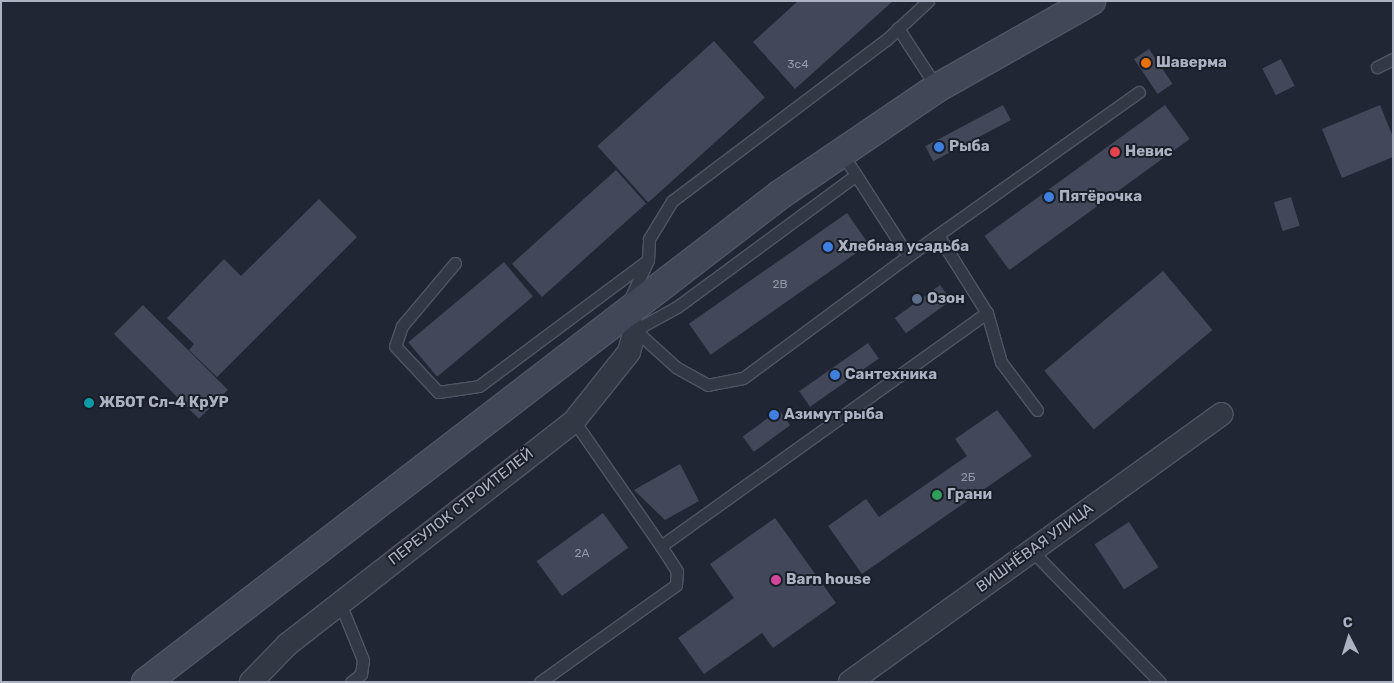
<!DOCTYPE html>
<html>
<head>
<meta charset="utf-8">
<style>
  body { margin:0 }
  #map { position:relative; width:1394px; height:683px; overflow:hidden; background:#202634; font-family:Rubik,sans-serif }
  div>[style] { position:absolute }
  [style*='--x'] { left:calc(var(--x)*1px); top:calc(var(--y)*1px); width:calc(var(--w)*1px); rotate:calc(var(--a)*1deg) }
  .building>* { inset:0; background:#424859; transform-origin:0 0 }
  .roads { filter:drop-shadow(1px 0 #515563) drop-shadow(-1px 0 #515563) drop-shadow(0 1px #515563) drop-shadow(0 -1px #515563) }
  .lane>* { height:11px; margin:-5.5px; padding:0 5.5px; transform-origin:5.5px; border-radius:5.5px; background:#333845 }
  .street>* { height:22px; margin:-11px; padding:0 11px; transform-origin:11px; border-radius:11px; background:#333845 }
  .secondary>* { height:28px; margin:-14px; padding:0 14px; transform-origin:14px; border-radius:14px; background:#424758 }
  .dots>* { width:14px; height:14px; translate:-50% -50%; box-sizing:border-box; border:2px solid #191e29; border-radius:50% }
  span { translate:-50% -50%; white-space:nowrap; text-align:center; line-height:1.15; -webkit-text-stroke:4px #191e29; paint-order:stroke }
  .number-label { font-size:12px; color:#9298a8 }
  .number-label span { -webkit-text-stroke-width:0 }
  .poi-label { font-size:15px; color:#adb2c2; font-weight:700 }
  .left { translate:0 -50%; text-align:left }
  .street-label { font-size:15px; color:#adb2c2 }
  .frame { position:absolute; inset:0; border:2px solid #adb2c2; pointer-events:none }
  .north { position:absolute; left:1324px; top:613px; width:50px; height:50px; -webkit-text-stroke:4px #191e29; paint-order:stroke; rotate:355deg; font-size:14px; font-weight:700; line-height:20px; text-align:center; color:#adb2c2 }
  .north::after { content:''; display:block; margin:auto; width:18px; height:22px; background:#adb2c2; clip-path:polygon(50% 0,100% 100%,50% 72%,0 100%) }
</style>
</head>
<body>
<div id="map">
  <div class="building">
    <i style="clip-path:polygon(798px 1px,893px 1px,795px 89px,753px 42px)"></i>
    <i style="left:714px;top:41px;width:76px;height:157px;rotate:48deg"></i>
    <i style="left:1149px;top:49px;width:42px;height:18px;rotate:56deg"></i>
    <i style="left:1281px;top:59px;width:30px;height:21px;rotate:63deg"></i>
    <i style="left:1003px;top:105px;width:17px;height:88px;rotate:62deg"></i>
    <i style="left:1165px;top:105px;width:42px;height:223px;rotate:54deg"></i>
    <i style="clip-path:polygon(1380px 105px,1393px 137px,1393px 157px,1342px 178px,1322px 129px)"></i>
    <i style="left:616px;top:170px;width:45px;height:140px;rotate:48deg"></i>
    <i style="left:1291px;top:197px;width:30px;height:18px;rotate:73deg"></i>
    <i style="clip-path:polygon(319px 199px,357px 237px,217px 377px,189px 350px,194px 344px,167px 318px,224px 259px,241px 276px)"></i>
    <i style="left:847px;top:213px;width:38px;height:193px;rotate:55deg"></i>
    <i style="left:504px;top:262px;width:45px;height:125px;rotate:50deg"></i>
    <i style="left:1163px;top:271px;width:77px;height:155px;rotate:50deg"></i>
    <i style="left:940px;top:285px;width:19px;height:56px;rotate:54deg"></i>
    <i style="left:143px;top:305px;width:120px;height:41px;rotate:45deg"></i>
    <i style="left:868px;top:343px;width:19px;height:84px;rotate:55deg"></i>
    <i style="left:779px;top:410px;width:19px;height:45px;rotate:54deg"></i>
    <i style="clip-path:polygon(997px 410px,1032px 456px,862px 574px,828px 526px,866px 499px,879px 517px,967px 456px,955px 439px)"></i>
    <i style="clip-path:polygon(680px 464px,699px 501px,665px 520px,634px 490px)"></i>
    <i style="left:603px;top:513px;width:43px;height:82px;rotate:54deg"></i>
    <i style="clip-path:polygon(775px 518px,836px 603px,773px 648px,762px 633px,704px 674px,678px 638px,734px 598px,710px 564px)"></i>
    <i style="left:1129px;top:522px;width:54px;height:41px;rotate:57deg"></i>
  </div>
  <div class="roads">
    <div class="lane">
      <i style="--x:898;--y:28;--w:72;--a:57"></i>
      <i style="--x:1377;--y:67;--w:18;--a:-27"></i>
      <i style="--x:842;--y:154;--w:25;--a:56"></i>
      <i style="--x:856;--y:175;--w:96;--a:57.3"></i>
      <i style="--x:908;--y:256;--w:205;--a:143.5"></i>
      <i style="--x:743;--y:378;--w:36;--a:169"></i>
      <i style="--x:708;--y:385;--w:35;--a:-151"></i>
      <i style="--x:677;--y:368;--w:57;--a:-137.9"></i>
      <i style="--x:635;--y:330;--w:48;--a:-28.7"></i>
      <i style="--x:677;--y:307;--w:222;--a:-36.4"></i>
      <i style="--x:938;--y:235;--w:92;--a:57.9"></i>
      <i style="--x:987;--y:313;--w:51;--a:74.1"></i>
      <i style="--x:1001;--y:362;--w:60;--a:53.1"></i>
      <i style="--x:908;--y:256;--w:283;--a:-35.4"></i>
      <i style="--x:455;--y:263;--w:82;--a:130.1"></i>
      <i style="--x:402;--y:326;--w:21;--a:109"></i>
      <i style="--x:395;--y:346;--w:63;--a:46.9"></i>
      <i style="--x:438;--y:392;--w:41;--a:-8.3"></i>
      <i style="--x:479;--y:386;--w:209;--a:-36.7"></i>
      <i style="--x:629;--y:301;--w:45;--a:-65.1"></i>
      <i style="--x:648;--y:260;--w:21;--a:-87"></i>
      <i style="--x:649;--y:239;--w:44;--a:-58.8"></i>
      <i style="--x:672;--y:201;--w:268;--a:-37"></i>
      <i style="--x:886;--y:40;--w:57;--a:-42.9"></i>
      <i style="--x:574;--y:421;--w:152;--a:55.2"></i>
      <i style="--x:661;--y:546;--w:401;--a:-35.6"></i>
      <i style="--x:1032;--y:551;--w:183;--a:45.7"></i>
      <i style="--x:340;--y:603;--w:61;--a:68"></i>
      <i style="--x:363;--y:660;--w:14;--a:98"></i>
      <i style="--x:361;--y:674;--w:13;--a:141"></i>
      <i style="--x:540;--y:682;--w:167;--a:-35.5"></i>
      <i style="--x:676;--y:585;--w:14;--a:-86"></i>
      <i style="--x:677;--y:571;--w:30;--a:-123"></i>
    </div>
    <div class="street">
      <i style="--x:251;--y:682;--w:53;--a:-45.8"></i>
      <i style="--x:288;--y:644;--w:363;--a:-37.9"></i>
      <i style="--x:574;--y:421;--w:88;--a:-51.4"></i>
      <i style="--x:629;--y:352;--w:23;--a:-75"></i>
      <i style="--x:635;--y:330;--w:20;--a:-127"></i>
      <i style="--x:850;--y:682;--w:458;--a:-35.8"></i>
    </div>
    <div class="secondary">
      <i style="--x:146;--y:682;--w:801;--a:-37.54"></i>
      <i style="--x:781;--y:194;--w:189;--a:-34.2"></i>
      <i style="--x:937;--y:88;--w:177;--a:-29.5"></i>
    </div>
  </div>
  <div class="dots">
    <i style="left:1146px;top:63px;background:#e8710a"></i>
    <i style="left:939px;top:147px;background:#3f7fe0"></i>
    <i style="left:1115px;top:152px;background:#e0444e"></i>
    <i style="left:1049px;top:197px;background:#3f7fe0"></i>
    <i style="left:828px;top:247px;background:#3f7fe0"></i>
    <i style="left:917px;top:299px;background:#5c6f8a"></i>
    <i style="left:835px;top:375px;background:#3f7fe0"></i>
    <i style="left:89px;top:403px;background:#0f9aa8"></i>
    <i style="left:774px;top:415px;background:#3f7fe0"></i>
    <i style="left:937px;top:495px;background:#2e9e5b"></i>
    <i style="left:776px;top:580px;background:#d1479c"></i>
  </div>
  <div class="number-label">
    <span style="left:798px;top:65px">3c4</span>
    <span style="left:780px;top:285px">2В</span>
    <span style="left:968px;top:478px">2Б</span>
    <span style="left:582px;top:554px">2А</span>
  </div>
  <div class="poi-label">
    <span class="left" style="left:1156px;top:63px">Шаверма</span>
    <span class="left" style="left:949px;top:147px">Рыба</span>
    <span class="left" style="left:1125px;top:152px">Невис</span>
    <span class="left" style="left:1059px;top:197px">Пятёрочка</span>
    <span class="left" style="left:838px;top:247px">Хлебная усадьба</span>
    <span class="left" style="left:927px;top:299px">Озон</span>
    <span class="left" style="left:845px;top:375px">Сантехника</span>
    <span class="left" style="left:99px;top:403px">ЖБОТ Сл-4 КрУР</span>
    <span class="left" style="left:784px;top:415px">Азимут рыба</span>
    <span class="left" style="left:947px;top:495px">Грани</span>
    <span class="left" style="left:786px;top:580px">Barn house</span>
  </div>
  <div class="street-label">
    <span style="left:461px;top:507px;rotate:-38deg">ПЕРЕУЛОК СТРОИТЕЛЕЙ</span>
    <span style="left:1035px;top:548px;rotate:-36deg">ВИШНЁВАЯ УЛИЦА</span>
  </div>
  <div class="frame"></div>
  <div class="north">С</div>
</div>
</body>
</html>
